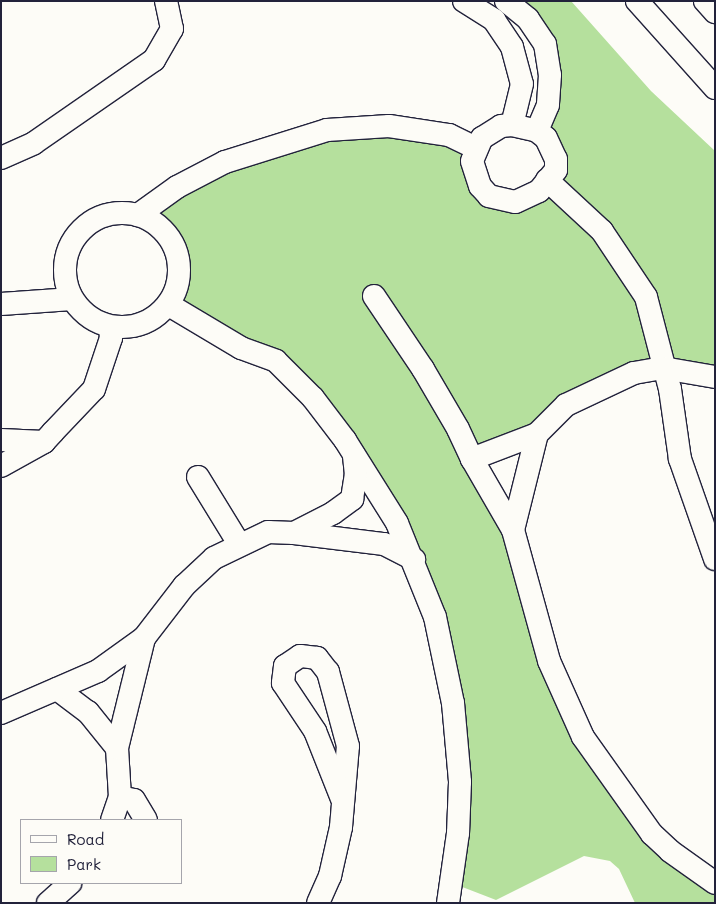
<!DOCTYPE html>
<html>
<head>
<meta charset="utf-8">
<style>
  body { margin:0 }
  #map { position:relative; width:716px; height:904px; overflow:hidden; background:#fdfcf7; font-family:Mali,sans-serif }
  div>[style] { position:absolute }
  [style*='--x'] { left:calc(var(--x)*1px); top:calc(var(--y)*1px); width:calc(var(--w)*1px); rotate:calc(var(--a)*1deg) }
  .green>* { inset:0; background:#b5e09d }
  .roads { filter:drop-shadow(1px 0 #22223b) drop-shadow(-1px 0 #22223b) drop-shadow(0 1px #22223b) drop-shadow(0 -1px #22223b) }
  .minor>* { height:22px; margin:-11px; padding:0 11px; transform-origin:11px; border-radius:11px; background:#fdfcf7 }
  .minor>.ring { margin:-11px; padding:0; box-sizing:content-box; background:none; border:22px solid #fdfcf7; border-radius:50% }
  span { translate:-50% -50%; white-space:nowrap; text-align:center; line-height:1.15; -webkit-text-stroke:4.5px #fdfcf7; paint-order:stroke }
  .frame { position:absolute; inset:0; border:2px solid #22223b; pointer-events:none }
  .legend { position:absolute; left:20px; top:819px; width:162px; height:65px; box-sizing:border-box; background:#fdfcf7; border:1px solid #a5a5ac; margin:0; padding:6px 9px; list-style:none; font-size:15px; color:#22223b }
  .legend li { display:flex; align-items:center; gap:10px; height:25px }
  .legend b { width:25px; border:1px solid #a5a5ac }
</style>
</head>
<body>
<div id="map">
  <div class="green">
    <i style="clip-path:polygon(506px 1px,571px 1px,651px 91px,715px 151px,715px 377px,669px 369px,660px 324px,553px 181px,546px 138px,545px 44px)"></i>
    <i style="clip-path:polygon(449px 135px,502px 201px,547px 180px,630px 271px,663px 368px,472px 459px,600px 763px,715px 883px,715px 903px,635px 903px,619px 869px,610px 861px,584px 856px,496px 900px,452px 883px,460px 782px,420px 572px,313px 398px,169px 305px,180px 270px,177px 252px,168px 235px,139px 215px,290px 139px)"></i>
  </div>
  <div class="roads">
    <div class="minor">
      <i style="--x:464;--y:1;--w:36;--a:32"></i>
      <i style="--x:494;--y:20;--w:32;--a:56"></i>
      <i style="--x:512;--y:47;--w:38;--a:75"></i>
      <i style="--x:522;--y:84;--w:42;--a:103.7"></i>
      <i style="--x:506;--y:1;--w:28;--a:39"></i>
      <i style="--x:528;--y:19;--w:30;--a:56"></i>
      <i style="--x:545;--y:44;--w:31;--a:81"></i>
      <i style="--x:550;--y:75;--w:30;--a:94"></i>
      <i style="--x:548;--y:105;--w:28;--a:113"></i>
      <i style="--x:637;--y:1;--w:117;--a:48.1"></i>
      <i style="--x:705;--y:1;--w:15;--a:48"></i>
      <i style="--x:512;--y:125;--w:26;--a:13"></i>
      <i style="--x:537;--y:131;--w:11;--a:38"></i>
      <i style="--x:546;--y:138;--w:23;--a:65"></i>
      <i style="--x:556;--y:159;--w:11;--a:90"></i>
      <i style="--x:556;--y:170;--w:27;--a:129"></i>
      <i style="--x:539;--y:191;--w:26;--a:155"></i>
      <i style="--x:515;--y:202;--w:27;--a:-167"></i>
      <i style="--x:489;--y:196;--w:13;--a:-132"></i>
      <i style="--x:480;--y:186;--w:26;--a:-108"></i>
      <i style="--x:472;--y:161;--w:25;--a:-67"></i>
      <i style="--x:482;--y:138;--w:22;--a:-32"></i>
      <i style="--x:501;--y:126;--w:11;--a:-5"></i>
      <i style="--x:1;--y:158;--w:36;--a:-24"></i>
      <i style="--x:34;--y:143;--w:146;--a:-34.7"></i>
      <i style="--x:154;--y:60;--w:36;--a:-60"></i>
      <i style="--x:172;--y:29;--w:29;--a:-102"></i>
      <i style="--x:547;--y:180;--w:75;--a:42.8"></i>
      <i style="--x:602;--y:231;--w:79;--a:56.3"></i>
      <i style="--x:646;--y:297;--w:95;--a:75.4"></i>
      <i style="--x:670;--y:389;--w:71;--a:81.9"></i>
      <i style="--x:680;--y:459;--w:106;--a:70.7"></i>
      <i class="ring" style="left:65px;top:213px;width:92px;height:92px"></i>
      <i style="--x:138;--y:215;--w:48;--a:-35.7"></i>
      <i style="--x:177;--y:187;--w:54;--a:-27.5"></i>
      <i style="--x:225;--y:162;--w:107;--a:-17.4"></i>
      <i style="--x:327;--y:130;--w:62;--a:-3.7"></i>
      <i style="--x:389;--y:126;--w:61;--a:8.5"></i>
      <i style="--x:449;--y:135;--w:30;--a:26"></i>
      <i style="--x:374;--y:296;--w:88;--a:56.1"></i>
      <i style="--x:423;--y:369;--w:69;--a:59.7"></i>
      <i style="--x:458;--y:429;--w:33;--a:65"></i>
      <i style="--x:472;--y:459;--w:82;--a:60"></i>
      <i style="--x:513;--y:530;--w:99;--a:-76"></i>
      <i style="--x:537;--y:434;--w:70;--a:159"></i>
      <i style="--x:1;--y:304;--w:71;--a:-4"></i>
      <i style="--x:169;--y:305;--w:84;--a:30.8"></i>
      <i style="--x:241;--y:348;--w:37;--a:20"></i>
      <i style="--x:276;--y:361;--w:52;--a:45"></i>
      <i style="--x:313;--y:398;--w:53;--a:52.7"></i>
      <i style="--x:345;--y:440;--w:98;--a:57.9"></i>
      <i style="--x:397;--y:523;--w:101;--a:68"></i>
      <i style="--x:435;--y:617;--w:88;--a:78.2"></i>
      <i style="--x:453;--y:703;--w:79;--a:84.9"></i>
      <i style="--x:460;--y:782;--w:51;--a:92.2"></i>
      <i style="--x:458;--y:833;--w:71;--a:98.1"></i>
      <i style="--x:537;--y:434;--w:41;--a:-45"></i>
      <i style="--x:566;--y:405;--w:75;--a:-25.2"></i>
      <i style="--x:634;--y:373;--w:29;--a:-10"></i>
      <i style="--x:663;--y:368;--w:53;--a:9.8"></i>
      <i style="--x:1;--y:440;--w:43;--a:2.7"></i>
      <i style="--x:44;--y:442;--w:13;--a:-48"></i>
      <i style="--x:53;--y:432;--w:59;--a:-46.4"></i>
      <i style="--x:94;--y:389;--w:54;--a:-71.6"></i>
      <i style="--x:111;--y:338;--w:11;--a:-95"></i>
      <i style="--x:1;--y:466;--w:49;--a:-29.2"></i>
      <i style="--x:198;--y:477;--w:79;--a:58.5"></i>
      <i style="--x:513;--y:530;--w:136;--a:74.6"></i>
      <i style="--x:549;--y:661;--w:83;--a:65.9"></i>
      <i style="--x:583;--y:737;--w:119;--a:54.6"></i>
      <i style="--x:652;--y:834;--w:25;--a:43"></i>
      <i style="--x:670;--y:851;--w:55;--a:35.4"></i>
      <i style="--x:294;--y:533;--w:91;--a:7"></i>
      <i style="--x:384;--y:544;--w:34;--a:27"></i>
      <i style="--x:57;--y:689;--w:39;--a:37"></i>
      <i style="--x:88;--y:712;--w:46;--a:51.1"></i>
      <i style="--x:1;--y:713;--w:106;--a:-23.4"></i>
      <i style="--x:98;--y:671;--w:57;--a:-35.7"></i>
      <i style="--x:144;--y:638;--w:66;--a:-52.4"></i>
      <i style="--x:184;--y:586;--w:41;--a:-43"></i>
      <i style="--x:214;--y:558;--w:60;--a:-25.7"></i>
      <i style="--x:268;--y:532;--w:26;--a:2"></i>
      <i style="--x:294;--y:533;--w:44;--a:-27.1"></i>
      <i style="--x:333;--y:513;--w:24;--a:-36"></i>
      <i style="--x:352;--y:499;--w:24;--a:-81"></i>
      <i style="--x:356;--y:475;--w:20;--a:-96"></i>
      <i style="--x:120;--y:797;--w:14;--a:12"></i>
      <i style="--x:134;--y:800;--w:23;--a:59"></i>
      <i style="--x:112;--y:820;--w:24;--a:-71"></i>
      <i style="--x:120;--y:797;--w:49;--a:-93.5"></i>
      <i style="--x:117;--y:748;--w:113;--a:-76.2"></i>
      <i style="--x:48;--y:903;--w:30;--a:-42"></i>
      <i style="--x:318;--y:903;--w:30;--a:-66"></i>
      <i style="--x:330;--y:876;--w:50;--a:-77.3"></i>
      <i style="--x:341;--y:827;--w:81;--a:-85.1"></i>
      <i style="--x:348;--y:746;--w:77;--a:-105.1"></i>
      <i style="--x:328;--y:672;--w:18;--a:-128"></i>
      <i style="--x:317;--y:658;--w:17;--a:-173"></i>
      <i style="--x:300;--y:656;--w:18;--a:146"></i>
      <i style="--x:285;--y:666;--w:17;--a:97"></i>
      <i style="--x:283;--y:683;--w:58;--a:56.3"></i>
      <i style="--x:315;--y:731;--w:73;--a:68.3"></i>
    </div>
  </div>
  <div class="frame"></div>
  <ul class="legend">
  <li><b style="height:6px;background:#fdfcf7"></b>Road</li>
  <li><b style="height:14px;background:#b5e09d"></b>Park</li>
  </ul>
</div>
</body>
</html>
